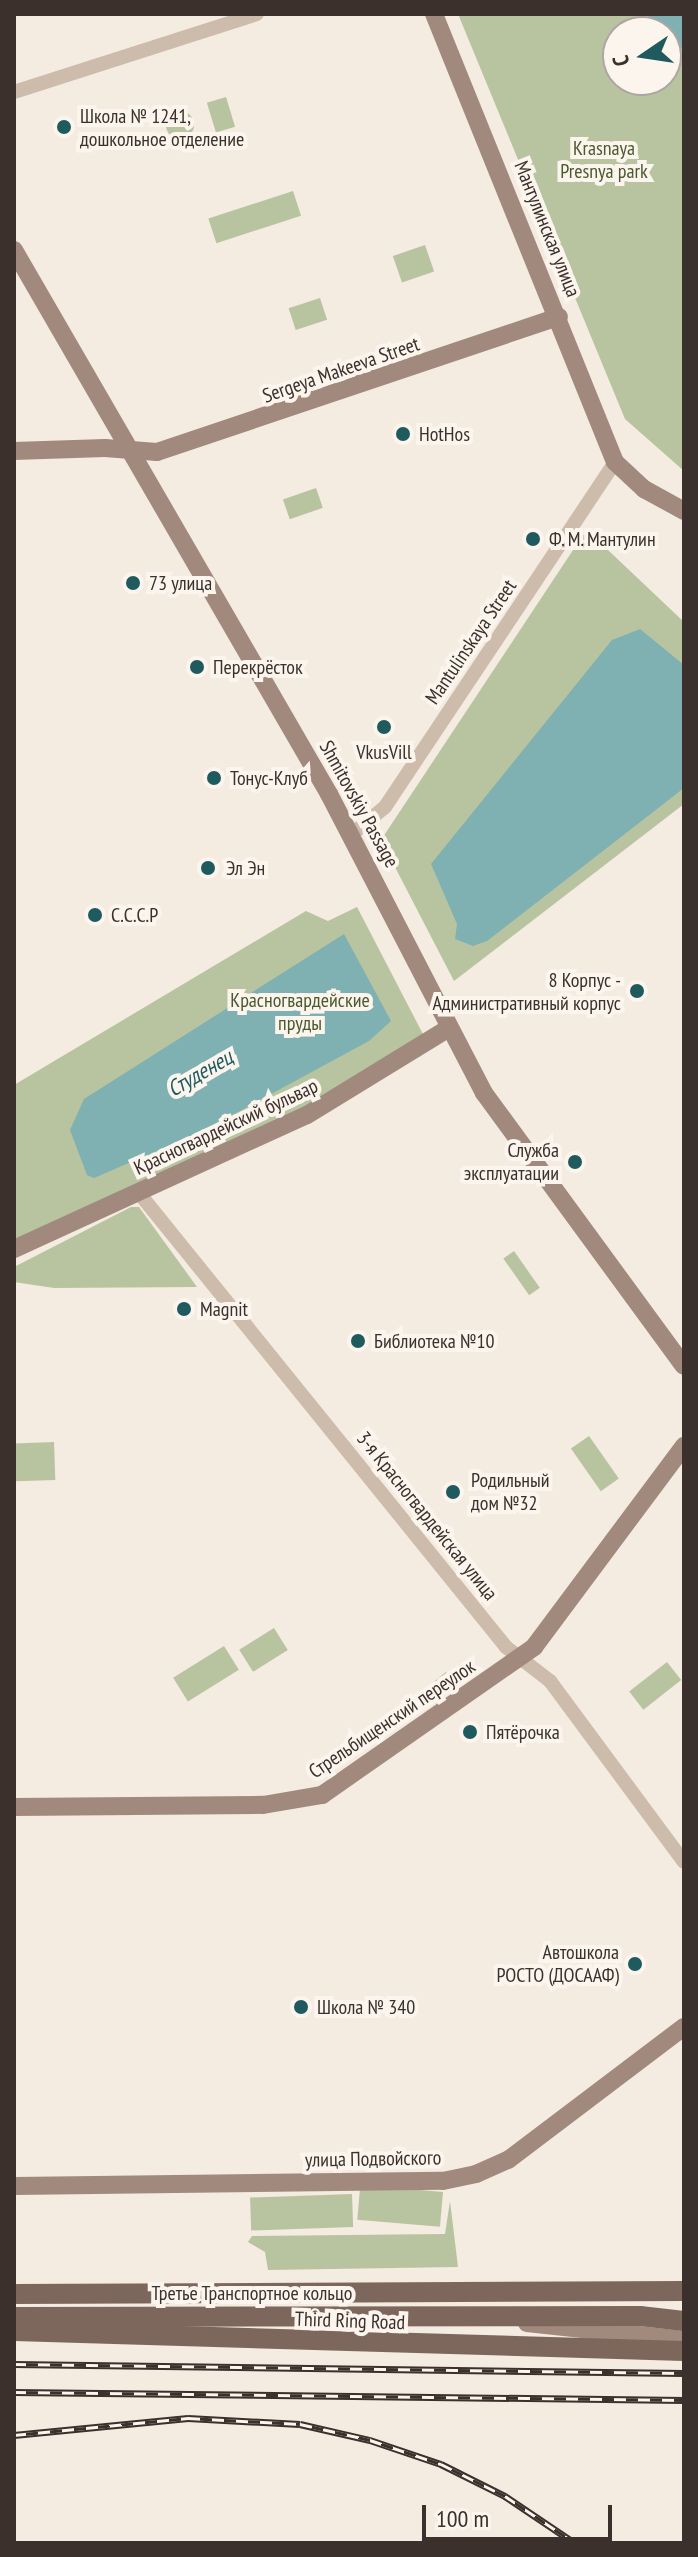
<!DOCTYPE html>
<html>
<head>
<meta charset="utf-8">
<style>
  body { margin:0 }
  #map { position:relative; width:698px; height:2557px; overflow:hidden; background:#f4ebe1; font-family:"PT Sans Narrow",sans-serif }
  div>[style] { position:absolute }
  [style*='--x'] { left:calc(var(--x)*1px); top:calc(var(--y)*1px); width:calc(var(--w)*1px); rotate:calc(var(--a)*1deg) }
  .green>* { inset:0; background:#b8c4a0; transform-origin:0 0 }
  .round { border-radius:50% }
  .water>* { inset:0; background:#7fb0b2 }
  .street>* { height:14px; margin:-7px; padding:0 7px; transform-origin:7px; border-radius:7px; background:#cdbbac }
  .secondary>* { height:18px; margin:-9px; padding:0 9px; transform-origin:9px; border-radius:9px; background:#a18a7d }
  .primary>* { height:20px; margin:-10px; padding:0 10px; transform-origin:10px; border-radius:10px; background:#7d675c }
  .rail>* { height:7px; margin-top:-3.5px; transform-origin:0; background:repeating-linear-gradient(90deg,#fbf5ee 0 12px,#3b302b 0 24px); box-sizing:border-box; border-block:2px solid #3b302b }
  .dots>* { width:22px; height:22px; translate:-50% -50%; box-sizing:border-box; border:4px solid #fbf5ee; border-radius:50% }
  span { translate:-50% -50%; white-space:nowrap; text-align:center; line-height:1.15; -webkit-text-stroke:8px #fbf5ee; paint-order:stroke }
  .poi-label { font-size:20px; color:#3b302b }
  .left { translate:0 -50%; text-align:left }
  .right { translate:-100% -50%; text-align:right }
  .park-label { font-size:20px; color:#4a5a2e }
  .street-label { font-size:20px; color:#3b302b }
  .water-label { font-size:22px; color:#1f5a5e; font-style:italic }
  .frame { position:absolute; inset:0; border:16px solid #3b302b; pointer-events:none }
  .north { position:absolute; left:602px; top:16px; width:80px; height:80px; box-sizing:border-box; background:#fbf5ee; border:2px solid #aea6a0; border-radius:50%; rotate:257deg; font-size:22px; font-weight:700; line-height:32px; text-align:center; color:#3b302b }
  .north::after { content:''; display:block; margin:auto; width:28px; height:36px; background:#1f5a5e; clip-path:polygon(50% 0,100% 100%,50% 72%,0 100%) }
  .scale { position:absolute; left:422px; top:2505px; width:190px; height:36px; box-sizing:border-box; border:4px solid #3b302b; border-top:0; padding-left:10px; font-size:24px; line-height:28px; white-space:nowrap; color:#3b302b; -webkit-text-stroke:6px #fbf5ee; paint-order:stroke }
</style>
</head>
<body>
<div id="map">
  <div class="green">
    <i style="clip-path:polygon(evenodd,458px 14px,684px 14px,684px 471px,625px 419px,458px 14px,618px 32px,666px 32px,666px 80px,618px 80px,618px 32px)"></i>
    <i style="left:226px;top:97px;width:31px;height:20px;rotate:73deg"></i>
    <i class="round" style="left:166px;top:111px;width:28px;height:28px"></i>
    <i style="left:293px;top:191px;width:26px;height:89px;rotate:72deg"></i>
    <i style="left:425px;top:245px;width:28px;height:34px;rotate:71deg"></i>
    <i style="left:320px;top:298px;width:23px;height:33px;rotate:72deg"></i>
    <i style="left:316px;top:488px;width:21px;height:35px;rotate:71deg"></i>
    <i style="clip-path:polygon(590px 533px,684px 622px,684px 804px,454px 981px,381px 840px,583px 535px)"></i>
    <i style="clip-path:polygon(357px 907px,424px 1036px,296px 1113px,14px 1242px,14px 1085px,306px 911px,328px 921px)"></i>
    <i style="clip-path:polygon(131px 1207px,139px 1207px,197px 1287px,54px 1288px,14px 1282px,14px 1267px)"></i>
    <i style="left:514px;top:1251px;width:45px;height:13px;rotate:55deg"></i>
    <i style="left:589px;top:1436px;width:52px;height:22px;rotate:55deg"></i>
    <i style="left:54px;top:1442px;width:38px;height:40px;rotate:88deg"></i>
    <i style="left:274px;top:1628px;width:26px;height:41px;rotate:58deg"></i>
    <i style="left:224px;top:1646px;width:28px;height:60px;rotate:58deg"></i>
    <i style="left:667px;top:1662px;width:23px;height:48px;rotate:52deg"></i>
    <i style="left:446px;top:1672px;width:14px;height:33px;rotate:51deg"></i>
    <i style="left:443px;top:2192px;width:35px;height:83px;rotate:95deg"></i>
    <i style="left:352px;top:2194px;width:33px;height:102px;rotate:88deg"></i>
    <i style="clip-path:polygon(450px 2201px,458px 2267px,268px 2270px,265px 2252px,248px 2242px,252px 2236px,445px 2234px)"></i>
  </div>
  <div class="water">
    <i style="clip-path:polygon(646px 14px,684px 16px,684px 50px,676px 45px)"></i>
    <i style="clip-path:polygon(640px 629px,684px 665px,684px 788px,487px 941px,473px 946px,455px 939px,457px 924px,431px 864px,612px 640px)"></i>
    <i style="clip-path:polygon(344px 934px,391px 1021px,369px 1041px,203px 1131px,94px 1178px,87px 1175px,70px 1130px,84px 1099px)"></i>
  </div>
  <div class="street">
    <i style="--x:14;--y:92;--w:255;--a:-17.8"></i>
    <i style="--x:351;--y:835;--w:44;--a:-39.5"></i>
    <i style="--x:385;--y:807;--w:415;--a:-56.3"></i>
    <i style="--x:139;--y:1193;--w:584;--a:51.05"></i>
    <i style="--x:506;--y:1647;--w:56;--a:37.7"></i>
    <i style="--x:550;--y:1681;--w:225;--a:53.5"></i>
  </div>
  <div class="secondary">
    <i style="--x:434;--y:14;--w:483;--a:68"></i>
    <i style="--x:615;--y:462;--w:40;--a:43"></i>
    <i style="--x:644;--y:489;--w:46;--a:28.8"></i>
    <i style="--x:14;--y:250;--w:629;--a:59.93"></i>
    <i style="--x:329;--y:794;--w:337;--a:62.6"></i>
    <i style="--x:484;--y:1093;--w:338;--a:53.8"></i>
    <i style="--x:14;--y:451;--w:91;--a:-1.9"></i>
    <i style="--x:105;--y:448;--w:52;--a:4.4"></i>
    <i style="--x:157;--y:452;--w:424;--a:-18.6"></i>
    <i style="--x:14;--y:1249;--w:322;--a:-24.6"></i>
    <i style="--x:307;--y:1115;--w:167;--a:-31.5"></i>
    <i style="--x:14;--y:1807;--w:249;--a:-0.5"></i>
    <i style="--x:263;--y:1805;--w:60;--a:-9.6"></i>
    <i style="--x:322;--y:1795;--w:259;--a:-34.9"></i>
    <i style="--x:534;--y:1647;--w:251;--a:-53.3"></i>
    <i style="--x:14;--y:2186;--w:429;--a:-0.7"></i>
    <i style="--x:443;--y:2181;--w:34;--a:-12"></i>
    <i style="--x:476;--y:2174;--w:35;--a:-24"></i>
    <i style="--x:508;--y:2160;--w:221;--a:-37.1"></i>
    <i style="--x:527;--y:2323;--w:158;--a:6.2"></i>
  </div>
  <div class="primary">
    <i style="--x:14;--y:2294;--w:670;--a:-0.26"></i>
    <i style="--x:14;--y:2317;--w:626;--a:-0.09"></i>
    <i style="--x:640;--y:2316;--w:44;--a:6.5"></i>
    <i style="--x:14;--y:2331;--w:670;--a:1.71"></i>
  </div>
  <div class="rail">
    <i style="--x:14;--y:2364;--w:670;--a:0.77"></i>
    <i style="--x:14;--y:2392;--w:670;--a:0.68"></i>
    <i style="--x:14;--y:2435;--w:175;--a:-5.6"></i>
    <i style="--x:188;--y:2418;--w:112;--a:3.1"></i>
    <i style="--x:300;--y:2424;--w:72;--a:12.9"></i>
    <i style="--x:370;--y:2440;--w:75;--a:18.7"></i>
    <i style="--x:441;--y:2464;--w:72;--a:26.6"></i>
    <i style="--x:505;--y:2496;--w:84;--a:33.9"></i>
  </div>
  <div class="dots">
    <i style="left:64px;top:127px;background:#1f5a5e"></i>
    <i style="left:403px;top:434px;background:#1f5a5e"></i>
    <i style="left:533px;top:539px;background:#1f5a5e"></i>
    <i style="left:133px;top:583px;background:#1f5a5e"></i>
    <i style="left:197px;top:667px;background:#1f5a5e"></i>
    <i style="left:384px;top:727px;background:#1f5a5e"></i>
    <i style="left:214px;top:778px;background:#1f5a5e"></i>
    <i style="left:208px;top:868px;background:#1f5a5e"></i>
    <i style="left:95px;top:915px;background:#1f5a5e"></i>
    <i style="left:637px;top:991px;background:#1f5a5e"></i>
    <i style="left:575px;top:1162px;background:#1f5a5e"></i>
    <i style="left:184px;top:1309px;background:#1f5a5e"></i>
    <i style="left:358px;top:1341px;background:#1f5a5e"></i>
    <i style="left:453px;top:1492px;background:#1f5a5e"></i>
    <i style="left:470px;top:1732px;background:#1f5a5e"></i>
    <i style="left:635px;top:1964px;background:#1f5a5e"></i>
    <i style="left:301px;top:2007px;background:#1f5a5e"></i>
  </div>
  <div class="poi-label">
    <span class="left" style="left:80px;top:128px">Школа № 1241,<br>дошкольное отделение</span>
    <span class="left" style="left:419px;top:434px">HotHos</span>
    <span class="left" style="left:549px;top:539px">Ф. М. Мантулин</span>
    <span class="left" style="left:149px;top:583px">73 улица</span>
    <span class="left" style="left:213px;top:667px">Перекрёсток</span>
    <span style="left:384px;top:752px">VkusVill</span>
    <span class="left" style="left:230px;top:778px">Тонус-Клуб</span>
    <span class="left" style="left:226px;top:868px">Эл Эн</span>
    <span class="left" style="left:111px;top:915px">С.С.С.Р</span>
    <span class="right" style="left:621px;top:992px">8 Корпус -<br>Административный корпус</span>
    <span class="right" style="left:559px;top:1162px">Служба<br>эксплуатации</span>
    <span class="left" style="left:200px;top:1309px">Magnit</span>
    <span class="left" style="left:374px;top:1341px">Библиотека №10</span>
    <span class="left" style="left:471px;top:1492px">Родильный<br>дом №32</span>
    <span class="left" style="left:486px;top:1732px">Пятёрочка</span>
    <span class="right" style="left:619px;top:1964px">Автошкола<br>РОСТО (ДОСААФ)</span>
    <span class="left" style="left:317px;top:2007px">Школа № 340</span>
  </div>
  <div class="park-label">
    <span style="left:604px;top:160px">Krasnaya<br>Presnya park</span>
    <span style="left:300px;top:1012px">Красногвардейские<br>пруды</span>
  </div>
  <div class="street-label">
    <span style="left:547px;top:229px;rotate:68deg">Мантулинская улица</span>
    <span style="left:341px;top:370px;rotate:-19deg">Sergeya Makeeva Street</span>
    <span style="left:471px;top:642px;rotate:-56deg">Mantulinskaya Street</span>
    <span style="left:359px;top:804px;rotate:61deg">Shmitovskiy Passage</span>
    <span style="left:226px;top:1127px;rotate:-25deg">Красногвардейский бульвар</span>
    <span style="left:427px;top:1516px;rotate:51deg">3-я Красногвардейская улица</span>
    <span style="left:392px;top:1719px;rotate:-34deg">Стрельбищенский переулок</span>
    <span style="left:373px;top:2159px;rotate:-1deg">улица Подвойского</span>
    <span style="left:252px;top:2293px">Третье Транспортное кольцо</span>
    <span style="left:350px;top:2321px;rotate:2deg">Third Ring Road</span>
  </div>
  <div class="water-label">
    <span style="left:200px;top:1073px;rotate:-30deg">Студенец</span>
  </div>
  <div class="frame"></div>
  <div class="north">С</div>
  <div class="scale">100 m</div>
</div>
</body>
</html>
